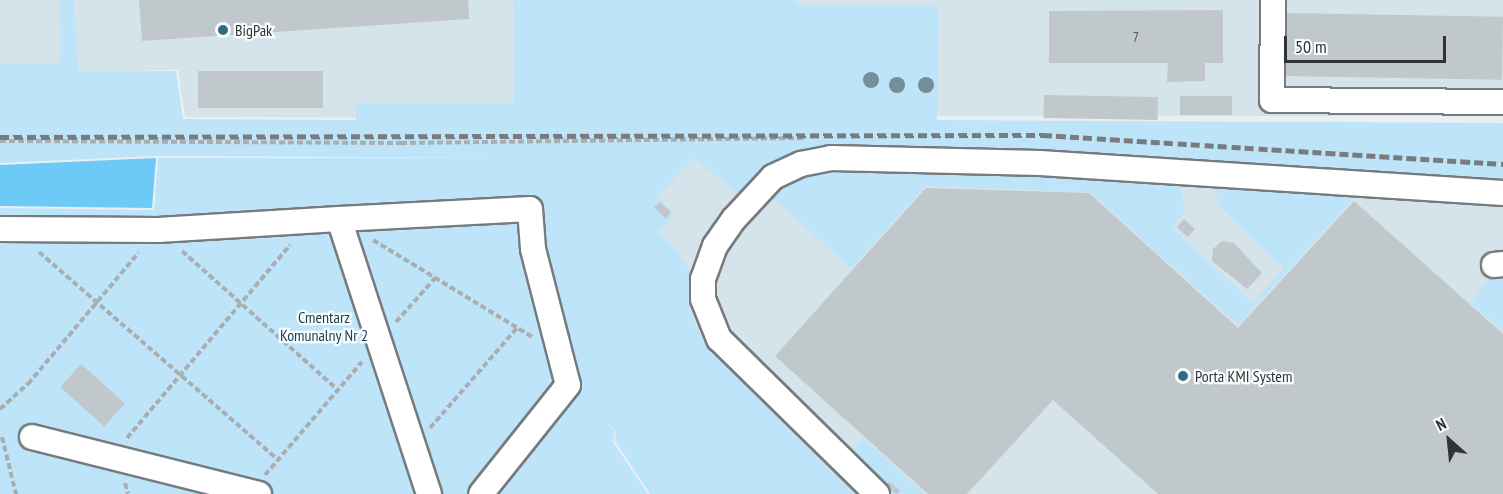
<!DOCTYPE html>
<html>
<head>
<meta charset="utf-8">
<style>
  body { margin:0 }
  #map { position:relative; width:1503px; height:494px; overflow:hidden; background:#e9f0f4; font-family:"PT Sans Narrow",sans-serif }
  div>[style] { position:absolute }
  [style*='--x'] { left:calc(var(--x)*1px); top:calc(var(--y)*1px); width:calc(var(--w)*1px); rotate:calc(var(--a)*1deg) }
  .built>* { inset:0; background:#d5e3eb; transform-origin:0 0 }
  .green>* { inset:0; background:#bde4f8 }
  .forest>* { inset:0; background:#6dcaf7 }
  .building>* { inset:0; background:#c1c8cc; transform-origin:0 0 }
  .path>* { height:4px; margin-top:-2px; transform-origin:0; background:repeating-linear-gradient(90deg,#a9aeb1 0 6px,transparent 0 9px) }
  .roads { filter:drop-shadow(2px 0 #757b7f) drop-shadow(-2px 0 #757b7f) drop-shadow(0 2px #757b7f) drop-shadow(0 -2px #757b7f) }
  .minor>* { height:24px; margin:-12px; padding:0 12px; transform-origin:12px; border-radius:12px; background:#fff }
  .rail>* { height:4.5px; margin-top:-2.25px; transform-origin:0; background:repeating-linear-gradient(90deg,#787c7e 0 9px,transparent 0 13.5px) }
  .trees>* { width:16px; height:16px; margin:-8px; border-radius:50%; background:#748e9a }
  .dots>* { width:16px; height:16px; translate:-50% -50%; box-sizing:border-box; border:3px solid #fafdfe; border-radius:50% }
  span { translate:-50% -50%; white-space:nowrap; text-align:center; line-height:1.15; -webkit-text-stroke:4.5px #fafdfe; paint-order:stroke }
  .number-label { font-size:14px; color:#55595b }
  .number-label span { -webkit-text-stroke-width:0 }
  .poi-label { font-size:16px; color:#313435 }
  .left { translate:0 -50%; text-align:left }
  .park-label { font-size:16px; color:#153e51 }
  .north { position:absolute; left:1419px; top:410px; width:60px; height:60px; -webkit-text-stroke:4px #fafdfe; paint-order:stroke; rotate:333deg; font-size:16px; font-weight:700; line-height:24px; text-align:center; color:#313435 }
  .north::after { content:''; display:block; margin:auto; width:21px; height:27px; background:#313435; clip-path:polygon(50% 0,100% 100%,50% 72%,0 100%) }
  .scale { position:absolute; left:1284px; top:36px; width:162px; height:27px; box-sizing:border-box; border:3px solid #313435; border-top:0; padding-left:8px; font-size:18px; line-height:21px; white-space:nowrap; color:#313435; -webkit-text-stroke:4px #fafdfe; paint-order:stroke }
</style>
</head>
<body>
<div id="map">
  <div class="built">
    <i style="clip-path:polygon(0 0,536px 0,535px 118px,185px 117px,178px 70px,0 73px)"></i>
    <i style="left:633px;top:0;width:870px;height:116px"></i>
    <i style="clip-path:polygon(630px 150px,1503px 183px,1503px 494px,850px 494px,684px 329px)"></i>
  </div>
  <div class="green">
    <i style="clip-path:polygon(60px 0,74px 0,78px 71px,176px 71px,183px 119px,356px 120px,356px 104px,514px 104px,513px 0,796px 0,797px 5px,939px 6px,937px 120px,1503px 123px,1503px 184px,811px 153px,739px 195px,694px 157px,657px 197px,675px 214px,658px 231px,686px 263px,691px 276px,688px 303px,694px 323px,705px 342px,860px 494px,650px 494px,615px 441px,616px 431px,605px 420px,615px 431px,613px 442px,648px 494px,0 494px,0 208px,154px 210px,158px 158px,508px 158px,157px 156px,0 163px,0 64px,61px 63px)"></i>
    <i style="clip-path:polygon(830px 166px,1176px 178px,1186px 211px,1171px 227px,1253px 303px,1284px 268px,1219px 206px,1215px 191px,1221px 180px,1361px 190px,1238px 325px,1090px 192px,926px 186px,851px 268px,779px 203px,763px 198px,777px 184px)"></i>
    <i style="clip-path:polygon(1503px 270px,1503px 331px,1471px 303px,1494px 271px)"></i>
    <i style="clip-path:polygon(863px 438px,925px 494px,890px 494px,853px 459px,853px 449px)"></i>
  </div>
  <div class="forest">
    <i style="clip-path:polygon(156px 158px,152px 208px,0 206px,0 165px)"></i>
  </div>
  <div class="building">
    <i style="clip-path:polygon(139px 0,468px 0,469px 19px,142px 41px)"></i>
    <i style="clip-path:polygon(1223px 10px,1223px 63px,1205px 63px,1205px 81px,1167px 82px,1168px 63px,1049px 63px,1049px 11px)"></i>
    <i style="left:1284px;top:13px;width:219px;height:63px;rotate:1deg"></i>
    <i style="left:198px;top:71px;width:125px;height:37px"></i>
    <i style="left:1044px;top:95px;width:114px;height:23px;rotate:1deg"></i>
    <i style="left:1180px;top:96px;width:52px;height:19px"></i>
    <i style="clip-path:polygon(926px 188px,1089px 193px,1238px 328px,1354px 201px,1503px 334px,1503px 494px,1158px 494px,1053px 400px,967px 494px,928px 494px,775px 356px)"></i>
    <i style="clip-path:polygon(660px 202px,671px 212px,666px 219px,654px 207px)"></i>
    <i style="left:1184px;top:219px;width:15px;height:11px;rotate:42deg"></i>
    <i style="clip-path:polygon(1222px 241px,1234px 243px,1262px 273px,1247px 289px,1212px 261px,1213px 249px)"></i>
    <i style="left:81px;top:364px;width:59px;height:31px;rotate:42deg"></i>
    <i style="clip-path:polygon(889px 481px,900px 491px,897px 494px,884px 487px)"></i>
  </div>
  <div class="path">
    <i style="--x:0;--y:141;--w:401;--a:0.3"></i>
    <i style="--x:401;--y:143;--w:405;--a:-0.7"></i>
    <i style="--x:373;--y:240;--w:188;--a:31.3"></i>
    <i style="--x:182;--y:251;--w:209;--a:41.7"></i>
    <i style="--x:39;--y:252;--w:317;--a:41"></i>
    <i style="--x:396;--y:322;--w:59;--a:-48.4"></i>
    <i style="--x:0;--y:409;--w:38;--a:-42"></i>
    <i style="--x:28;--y:384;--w:172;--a:-49.9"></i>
    <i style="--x:430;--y:428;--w:133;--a:-49"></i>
    <i style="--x:2;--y:437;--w:59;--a:76.2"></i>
    <i style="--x:127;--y:438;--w:253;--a:-49.8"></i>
    <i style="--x:265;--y:475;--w:149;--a:-49.4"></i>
    <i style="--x:125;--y:483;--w:11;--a:75"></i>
  </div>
  <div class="roads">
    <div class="minor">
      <i style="--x:1273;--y:0;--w:100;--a:90.6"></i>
      <i style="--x:1272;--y:100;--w:231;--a:0.5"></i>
      <i style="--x:0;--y:229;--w:158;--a:0.4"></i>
      <i style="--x:158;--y:230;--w:181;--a:-3.5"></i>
      <i style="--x:1494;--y:265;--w:9;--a:-6"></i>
      <i style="--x:32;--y:437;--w:234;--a:14.1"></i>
      <i style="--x:429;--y:494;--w:289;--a:-108.1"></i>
      <i style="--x:339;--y:219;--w:191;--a:-3"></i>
      <i style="--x:530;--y:209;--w:40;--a:85.7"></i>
      <i style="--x:533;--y:249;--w:140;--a:75.6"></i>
      <i style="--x:568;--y:385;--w:139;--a:128.6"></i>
      <i style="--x:877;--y:494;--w:221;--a:-135.5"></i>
      <i style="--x:719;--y:339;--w:43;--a:-111.8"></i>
      <i style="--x:703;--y:299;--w:20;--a:-90"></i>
      <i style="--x:703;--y:279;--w:35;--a:-70"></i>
      <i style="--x:715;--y:246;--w:33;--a:-55"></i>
      <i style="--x:734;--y:219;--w:57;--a:-47.1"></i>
      <i style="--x:773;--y:177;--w:31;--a:-25"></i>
      <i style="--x:801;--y:164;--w:31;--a:-11"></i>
      <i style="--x:831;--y:158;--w:209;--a:1.4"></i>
      <i style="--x:1040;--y:163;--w:464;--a:3.7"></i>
    </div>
  </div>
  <div class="rail">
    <i style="--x:0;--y:137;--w:1043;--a:-0.11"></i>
    <i style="--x:1043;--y:135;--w:461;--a:3.6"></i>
  </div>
  <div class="trees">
    <i style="left:871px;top:80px"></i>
    <i style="left:897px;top:85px"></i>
    <i style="left:926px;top:85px"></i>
  </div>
  <div class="dots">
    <i style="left:223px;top:30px;background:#326a84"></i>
    <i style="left:1183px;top:376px;background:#326a84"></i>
  </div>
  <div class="number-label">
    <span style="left:1136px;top:37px">7</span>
  </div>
  <div class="poi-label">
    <span class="left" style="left:235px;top:30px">BigPak</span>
    <span class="left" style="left:1195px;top:376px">Porta KMI System</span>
  </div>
  <div class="park-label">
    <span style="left:324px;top:326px">Cmentarz<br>Komunalny Nr 2</span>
  </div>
  <div class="north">N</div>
  <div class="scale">50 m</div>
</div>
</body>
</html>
